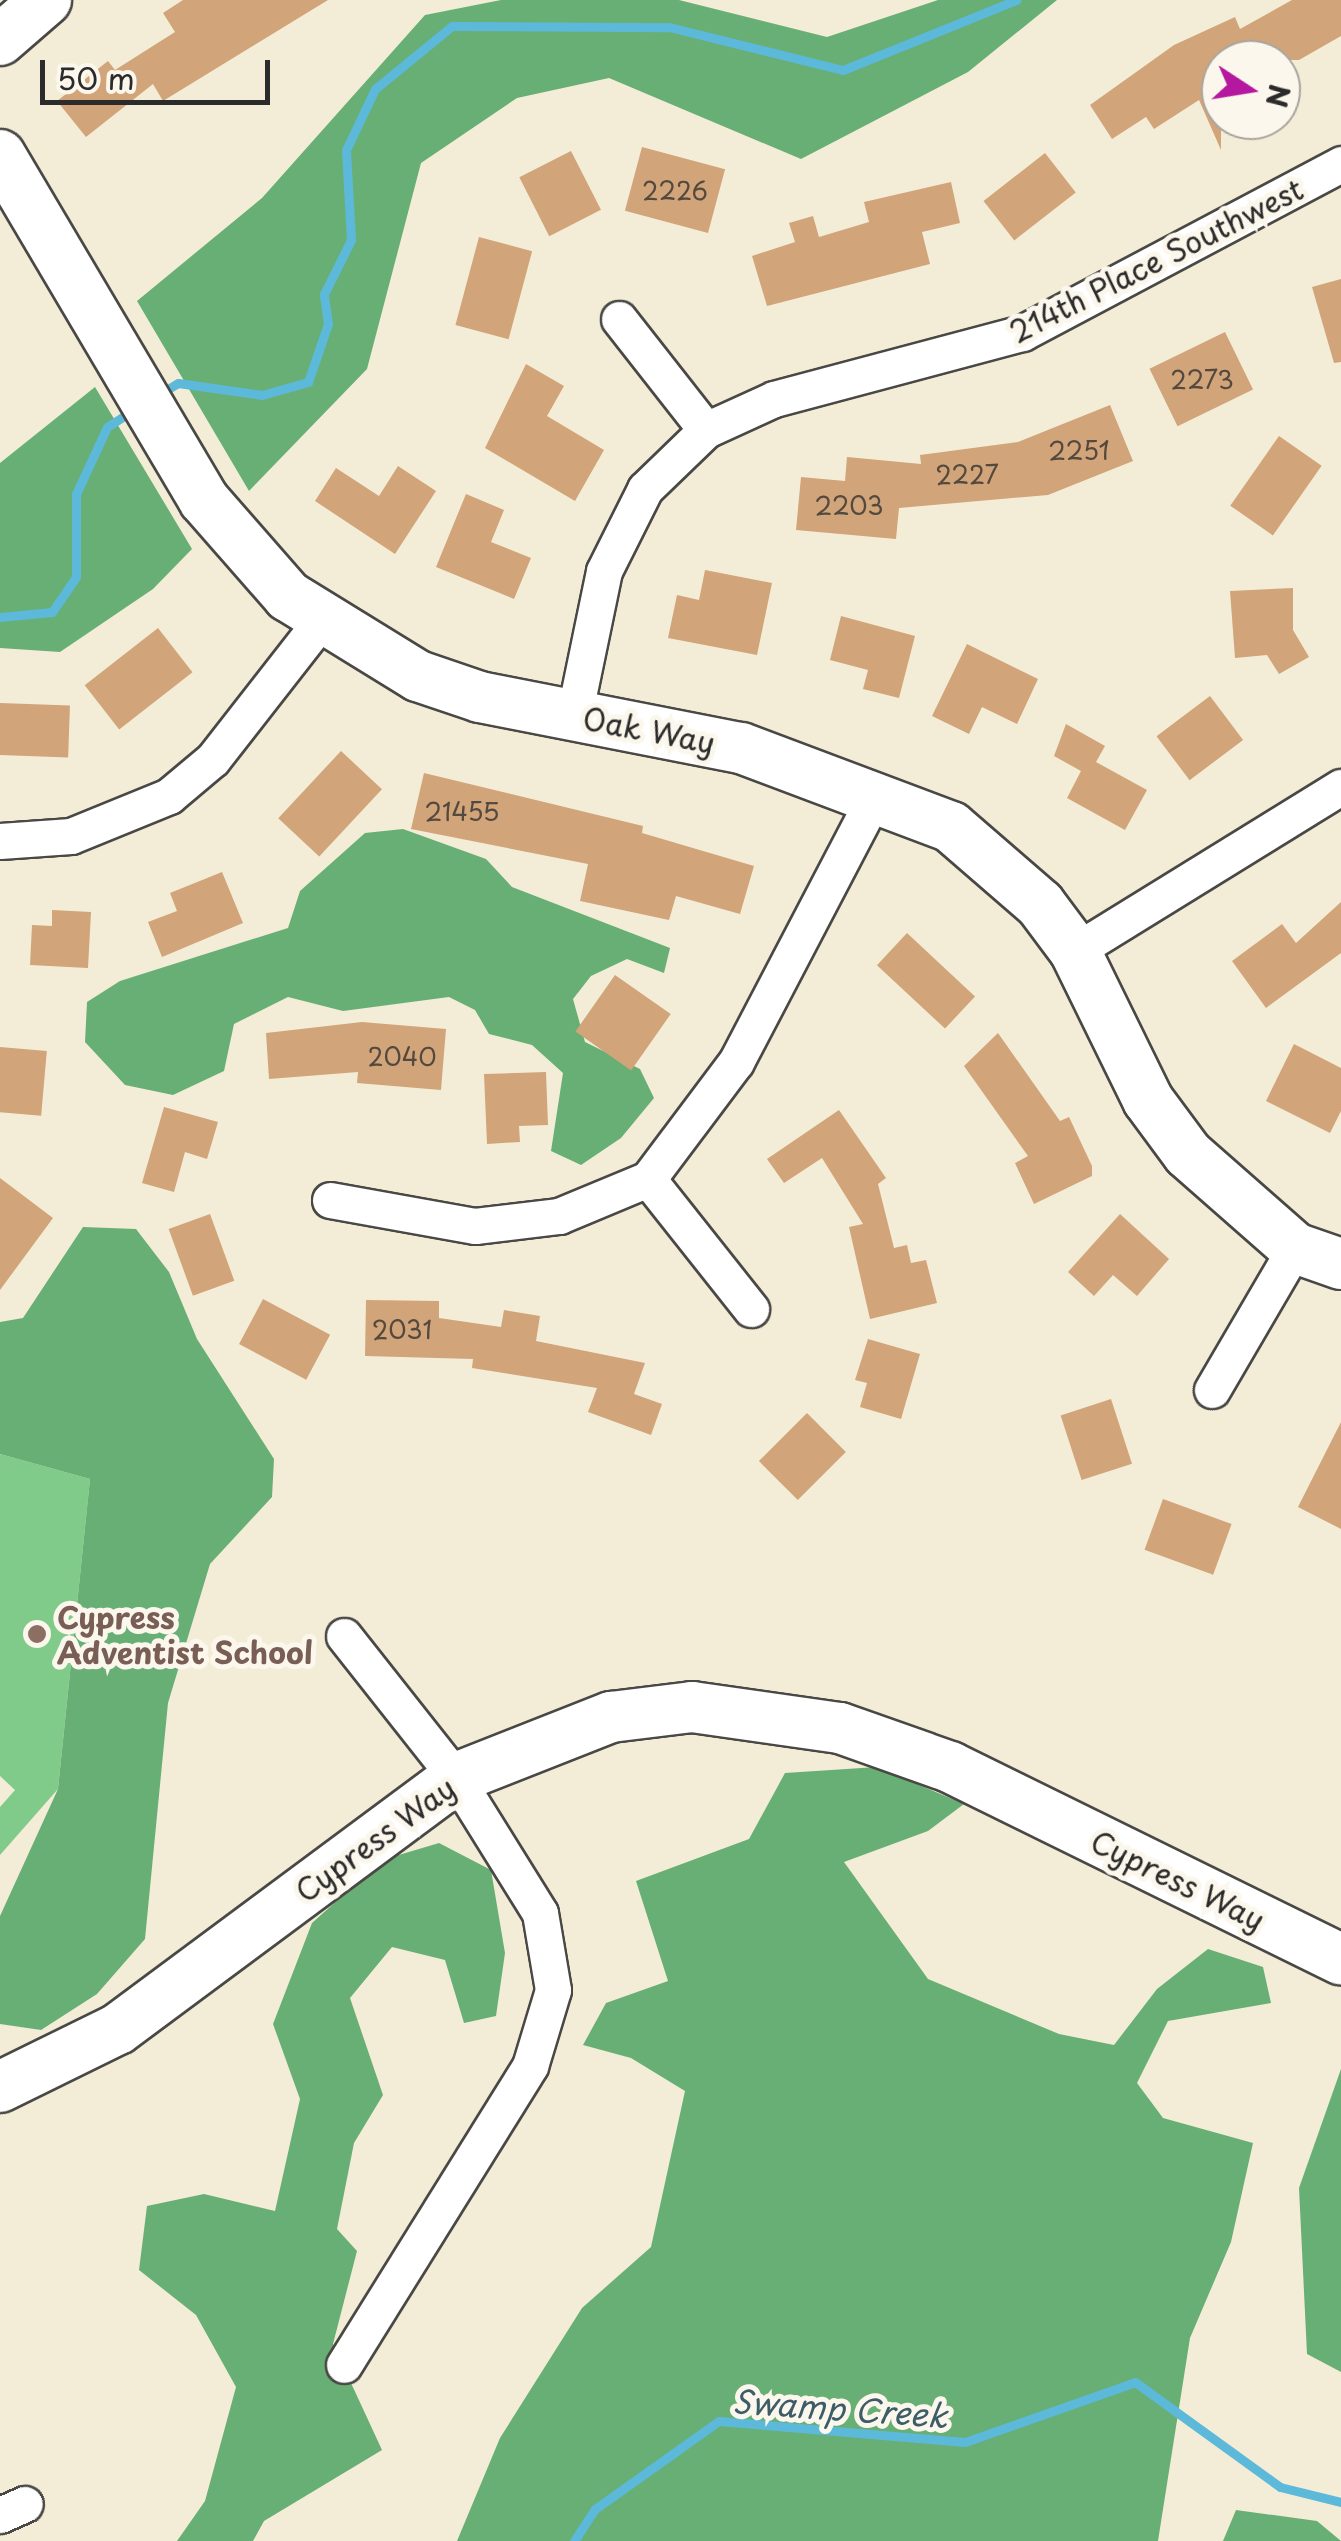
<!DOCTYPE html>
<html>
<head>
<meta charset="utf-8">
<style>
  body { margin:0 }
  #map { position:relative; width:1341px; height:2541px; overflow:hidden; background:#f3edd7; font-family:"Playpen Sans",sans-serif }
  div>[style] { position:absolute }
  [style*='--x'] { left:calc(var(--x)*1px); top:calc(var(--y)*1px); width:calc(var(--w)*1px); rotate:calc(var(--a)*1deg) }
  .green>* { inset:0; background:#80cb89 }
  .forest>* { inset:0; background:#68af75 }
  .stream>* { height:9px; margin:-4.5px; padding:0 4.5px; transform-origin:4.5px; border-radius:4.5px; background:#5cb9da }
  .building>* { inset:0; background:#d1a479; transform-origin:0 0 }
  .roads { filter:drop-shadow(2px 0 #494845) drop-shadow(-2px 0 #494845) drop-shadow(0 2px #494845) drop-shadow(0 -2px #494845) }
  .street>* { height:35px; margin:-17.5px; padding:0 17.5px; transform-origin:17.5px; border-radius:17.5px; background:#fff }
  .secondary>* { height:50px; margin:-25px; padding:0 25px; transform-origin:25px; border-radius:25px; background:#fff }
  .dots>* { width:28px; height:28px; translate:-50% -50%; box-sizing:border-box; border:5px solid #fbf7ec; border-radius:50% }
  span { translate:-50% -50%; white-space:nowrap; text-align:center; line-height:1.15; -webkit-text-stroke:10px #fbf7ec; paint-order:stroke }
  .number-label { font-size:25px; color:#54493e }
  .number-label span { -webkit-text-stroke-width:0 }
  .street-label { font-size:30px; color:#2b2b2b }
  .education-label { font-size:30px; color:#785e54; font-weight:700 }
  .left { translate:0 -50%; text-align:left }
  .water-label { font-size:32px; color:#3c5d68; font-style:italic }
  .north { position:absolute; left:1201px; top:40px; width:100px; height:100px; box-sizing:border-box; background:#fbf7ec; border:2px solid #a8a59f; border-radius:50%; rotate:102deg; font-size:28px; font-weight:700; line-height:40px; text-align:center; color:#2b2b2b }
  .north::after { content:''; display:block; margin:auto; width:35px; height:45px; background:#b5179e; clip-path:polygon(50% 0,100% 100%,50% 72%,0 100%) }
  .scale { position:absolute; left:40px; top:60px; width:230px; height:45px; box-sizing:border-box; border:5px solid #2b2b2b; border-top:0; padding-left:12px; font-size:30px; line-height:35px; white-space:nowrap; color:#2b2b2b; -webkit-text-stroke:8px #fbf7ec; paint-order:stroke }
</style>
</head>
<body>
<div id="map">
  <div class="green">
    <i style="clip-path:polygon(0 1454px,90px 1479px,58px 1789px,0 1855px,0 1807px,15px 1790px,0 1776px)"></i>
  </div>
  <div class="forest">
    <i style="clip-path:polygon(501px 0,679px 0,827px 37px,938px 0,1057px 0,968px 72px,801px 159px,609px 78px,517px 98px,421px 163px,367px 369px,249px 491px,137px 301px,262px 198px,425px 15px)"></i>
    <i style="clip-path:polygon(95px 387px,192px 549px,153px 589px,60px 652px,0 648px,0 463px)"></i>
    <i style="clip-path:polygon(403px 829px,486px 859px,512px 887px,670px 948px,664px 973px,627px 959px,591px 976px,573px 999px,585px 1042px,640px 1069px,654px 1098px,621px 1138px,581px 1165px,551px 1151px,563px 1073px,532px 1045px,489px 1034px,475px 1010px,449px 997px,343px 1011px,288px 997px,234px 1024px,224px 1071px,173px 1095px,125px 1085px,85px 1042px,87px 1002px,120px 981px,288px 928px,300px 891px,365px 833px)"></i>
    <i style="clip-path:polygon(83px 1227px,136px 1229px,169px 1272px,197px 1339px,274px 1459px,272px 1497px,210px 1564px,168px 1703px,145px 1939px,97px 1994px,41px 2030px,0 2024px,0 1916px,58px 1789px,90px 1479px,0 1454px,0 1322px,23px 1318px)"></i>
    <i style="clip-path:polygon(877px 1767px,964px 1804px,928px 1831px,844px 1862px,928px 1979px,1059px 2034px,1114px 2045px,1157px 1989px,1208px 1949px,1263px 1967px,1271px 2003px,1168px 2021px,1137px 2083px,1163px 2118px,1253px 2143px,1231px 2242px,1190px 2338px,1158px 2541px,457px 2541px,500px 2438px,582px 2308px,651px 2247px,685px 2091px,631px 2058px,583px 2045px,606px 2003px,668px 1981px,636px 1881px,749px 1839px,785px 1773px)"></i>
    <i style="clip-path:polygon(439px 1843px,491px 1870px,505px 1953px,496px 2016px,464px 2023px,445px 1960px,392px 1947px,350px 1998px,383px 2095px,354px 2143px,337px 2229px,357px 2251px,333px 2344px,382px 2450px,264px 2521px,253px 2541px,177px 2541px,205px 2501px,236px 2387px,196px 2315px,139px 2270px,147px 2206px,204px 2194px,275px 2211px,300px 2099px,273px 2024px,312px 1923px,382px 1860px)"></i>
    <i style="clip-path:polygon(1341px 2069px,1341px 2372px,1307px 2354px,1299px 2188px)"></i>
    <i style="clip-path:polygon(1236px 2510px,1317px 2521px,1341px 2541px,1223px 2541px)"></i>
  </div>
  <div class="stream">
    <i style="--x:158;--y:395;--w:23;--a:-31"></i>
    <i style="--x:178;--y:383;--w:85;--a:8.1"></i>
    <i style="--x:262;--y:395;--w:48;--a:-15.8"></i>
    <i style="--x:308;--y:382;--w:61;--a:-71"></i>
    <i style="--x:328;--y:324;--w:30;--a:-98"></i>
    <i style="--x:324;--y:294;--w:60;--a:-63.4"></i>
    <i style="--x:351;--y:240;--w:90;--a:-93.2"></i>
    <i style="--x:346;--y:150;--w:68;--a:-64.6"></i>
    <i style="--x:375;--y:89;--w:99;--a:-39.3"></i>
    <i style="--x:452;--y:26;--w:217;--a:0.3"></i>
    <i style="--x:669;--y:27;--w:179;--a:13.9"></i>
    <i style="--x:843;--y:70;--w:187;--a:-22"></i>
    <i style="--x:0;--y:617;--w:52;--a:-5.5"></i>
    <i style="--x:52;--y:612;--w:42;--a:-55.6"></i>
    <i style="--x:76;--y:577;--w:83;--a:-90"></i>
    <i style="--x:76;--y:494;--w:74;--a:-65.2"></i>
    <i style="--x:107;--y:427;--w:30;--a:-33"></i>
    <i style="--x:574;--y:2541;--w:38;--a:-57"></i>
    <i style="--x:595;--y:2509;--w:152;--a:-35.4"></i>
    <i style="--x:719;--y:2421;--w:247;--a:4.9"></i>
    <i style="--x:965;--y:2442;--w:180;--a:-19.4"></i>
    <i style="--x:1135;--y:2382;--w:179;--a:35.9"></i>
    <i style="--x:1280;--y:2487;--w:63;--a:13.8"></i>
  </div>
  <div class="building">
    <i style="clip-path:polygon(183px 0,328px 0,163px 101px,153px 84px,86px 137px,57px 101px,108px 61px,115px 70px,175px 32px,163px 13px)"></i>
    <i style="clip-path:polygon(1292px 0,1341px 0,1341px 36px,1299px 60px,1221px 60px,1221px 150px,1199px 100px,1154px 129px,1146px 117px,1112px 139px,1090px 105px,1174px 45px,1235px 17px,1240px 29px)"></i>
    <i style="left:642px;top:147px;width:86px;height:66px;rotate:15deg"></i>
    <i style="left:571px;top:151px;width:66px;height:58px;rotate:63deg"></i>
    <i style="left:1045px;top:153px;width:50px;height:78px;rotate:52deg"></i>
    <i style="clip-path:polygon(951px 182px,960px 223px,922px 232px,930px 264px,767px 306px,752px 256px,795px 242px,789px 223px,813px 216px,819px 237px,869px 222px,864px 202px)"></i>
    <i style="left:479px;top:237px;width:55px;height:91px;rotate:15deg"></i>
    <i style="clip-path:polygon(1341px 279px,1341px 362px,1334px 363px,1312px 287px)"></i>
    <i style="left:1225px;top:332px;width:64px;height:84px;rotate:64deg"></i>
    <i style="clip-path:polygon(526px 364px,564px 386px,547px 416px,604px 450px,575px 501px,485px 448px)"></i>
    <i style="clip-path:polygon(1110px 405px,1133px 461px,1048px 495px,899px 508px,896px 539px,796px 530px,801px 477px,845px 481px,847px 457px,921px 464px,920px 455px,1018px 442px)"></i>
    <i style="left:1279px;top:436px;width:52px;height:85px;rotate:35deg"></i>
    <i style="clip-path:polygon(398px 466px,436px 491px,395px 554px,315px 501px,336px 468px,379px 496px)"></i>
    <i style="clip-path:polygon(466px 494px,504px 510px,491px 542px,531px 558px,514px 599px,436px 567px)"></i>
    <i style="clip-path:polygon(705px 570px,772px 583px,757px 655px,668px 638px,677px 595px,699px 600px)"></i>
    <i style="clip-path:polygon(1293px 588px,1293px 630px,1309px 657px,1279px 674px,1267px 655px,1235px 658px,1230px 591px)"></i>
    <i style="clip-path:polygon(841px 616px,915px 636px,899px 698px,863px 689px,868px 670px,830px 660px)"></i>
    <i style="left:158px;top:628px;width:56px;height:93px;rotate:52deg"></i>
    <i style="clip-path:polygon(967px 644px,1038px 679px,1017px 724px,982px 707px,969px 734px,932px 716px)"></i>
    <i style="left:1210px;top:696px;width:55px;height:67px;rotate:53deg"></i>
    <i style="left:0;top:703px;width:70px;height:52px;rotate:2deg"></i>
    <i style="clip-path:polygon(1066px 724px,1105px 746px,1096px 762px,1147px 790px,1125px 830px,1067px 798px,1081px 771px,1054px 756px)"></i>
    <i style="left:341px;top:751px;width:56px;height:92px;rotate:43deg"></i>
    <i style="clip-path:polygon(424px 773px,643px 826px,642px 833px,754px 866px,740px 914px,676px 896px,669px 920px,580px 901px,588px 864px,411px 829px)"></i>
    <i style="clip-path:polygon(222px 872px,243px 923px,162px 957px,148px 922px,177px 911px,170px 893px)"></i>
    <i style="clip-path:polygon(1341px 902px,1341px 953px,1266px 1008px,1232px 961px,1282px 924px,1296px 943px)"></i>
    <i style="clip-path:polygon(52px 910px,91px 912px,88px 968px,30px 965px,32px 925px,52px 926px)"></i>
    <i style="left:907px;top:933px;width:93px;height:44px;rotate:43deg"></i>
    <i style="left:615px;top:975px;width:68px;height:69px;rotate:35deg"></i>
    <i style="clip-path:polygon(362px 1022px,446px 1029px,441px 1090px,357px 1083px,358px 1072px,269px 1079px,266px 1033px)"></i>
    <i style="clip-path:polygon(998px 1033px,1060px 1121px,1069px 1117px,1092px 1166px,1092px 1176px,1034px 1204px,1015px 1163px,1028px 1156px,964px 1066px)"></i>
    <i style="clip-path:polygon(1294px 1044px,1341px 1068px,1341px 1111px,1330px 1133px,1266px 1101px)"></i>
    <i style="left:0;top:1047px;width:47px;height:65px;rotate:5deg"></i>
    <i style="clip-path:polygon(546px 1072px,548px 1125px,519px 1126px,520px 1142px,487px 1144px,484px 1074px)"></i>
    <i style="clip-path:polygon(164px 1107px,218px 1122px,207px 1159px,185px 1152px,174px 1192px,142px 1183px)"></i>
    <i style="clip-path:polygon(839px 1110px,886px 1178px,878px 1184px,894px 1248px,907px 1245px,911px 1263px,926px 1260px,937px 1303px,870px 1319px,849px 1227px,863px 1224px,822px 1158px,784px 1183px,767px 1159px)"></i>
    <i style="clip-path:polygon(0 1178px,53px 1218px,0 1290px)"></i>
    <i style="left:210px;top:1214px;width:71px;height:44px;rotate:70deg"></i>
    <i style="clip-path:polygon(1120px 1214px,1169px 1259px,1137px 1296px,1113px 1275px,1094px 1296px,1068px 1272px)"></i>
    <i style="left:263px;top:1299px;width:76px;height:51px;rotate:28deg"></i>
    <i style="clip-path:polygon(366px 1300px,439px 1301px,439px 1318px,501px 1327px,504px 1310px,540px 1316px,536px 1341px,645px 1363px,634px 1394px,662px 1404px,651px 1435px,588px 1412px,597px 1388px,472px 1368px,473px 1359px,365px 1356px)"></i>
    <i style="clip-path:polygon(868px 1339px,920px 1354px,901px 1419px,860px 1407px,867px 1383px,855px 1380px)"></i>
    <i style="left:1111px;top:1399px;width:68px;height:53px;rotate:72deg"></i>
    <i style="left:807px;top:1413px;width:55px;height:68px;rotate:45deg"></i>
    <i style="clip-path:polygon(1341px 1422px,1341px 1529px,1298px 1507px)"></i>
    <i style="left:1163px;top:1499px;width:73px;height:54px;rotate:20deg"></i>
  </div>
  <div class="roads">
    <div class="street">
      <i style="--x:619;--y:319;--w:141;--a:51.9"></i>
      <i style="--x:574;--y:716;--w:148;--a:-78.3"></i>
      <i style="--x:604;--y:571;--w:92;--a:-63.4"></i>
      <i style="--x:645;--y:489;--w:85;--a:-44"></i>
      <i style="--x:706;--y:430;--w:75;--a:-24.5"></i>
      <i style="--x:774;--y:399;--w:257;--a:-14.9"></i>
      <i style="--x:1022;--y:333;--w:361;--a:-27.9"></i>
      <i style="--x:0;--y:841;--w:71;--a:-4"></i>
      <i style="--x:71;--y:836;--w:106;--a:-22.2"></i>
      <i style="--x:169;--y:796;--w:57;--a:-40.1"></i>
      <i style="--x:213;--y:759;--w:174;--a:-52"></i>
      <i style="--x:1075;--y:951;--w:312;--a:-31.7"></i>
      <i style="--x:648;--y:1179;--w:166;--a:51.6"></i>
      <i style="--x:330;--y:1200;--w:147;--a:10.2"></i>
      <i style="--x:475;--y:1226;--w:85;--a:-6.8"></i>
      <i style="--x:559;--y:1216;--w:96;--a:-22.6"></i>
      <i style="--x:648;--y:1179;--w:146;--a:-53.1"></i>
      <i style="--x:736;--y:1062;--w:305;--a:-62.4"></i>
      <i style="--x:1212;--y:1390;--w:164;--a:-59.7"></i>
      <i style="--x:344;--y:1636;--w:181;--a:51.7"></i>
      <i style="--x:456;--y:1778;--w:159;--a:58.1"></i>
      <i style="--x:540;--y:1913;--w:78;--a:80.4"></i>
      <i style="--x:553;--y:1990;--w:79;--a:106.8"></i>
      <i style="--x:530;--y:2066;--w:352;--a:121.9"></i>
      <i style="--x:0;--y:2515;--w:27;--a:-24"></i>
    </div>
    <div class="secondary">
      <i style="--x:0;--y:40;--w:61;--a:-41"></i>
      <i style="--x:0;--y:155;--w:401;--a:59.4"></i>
      <i style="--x:204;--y:500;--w:128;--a:48.8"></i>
      <i style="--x:288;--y:596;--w:153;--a:31.6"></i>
      <i style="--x:418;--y:676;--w:65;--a:18.7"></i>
      <i style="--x:480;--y:697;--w:266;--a:11.1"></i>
      <i style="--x:741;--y:748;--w:224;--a:20.6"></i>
      <i style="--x:951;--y:827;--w:118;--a:40.9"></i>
      <i style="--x:1040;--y:904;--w:59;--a:53.3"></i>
      <i style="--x:1075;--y:951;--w:166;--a:63.9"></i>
      <i style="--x:1148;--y:1100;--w:67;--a:53.5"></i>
      <i style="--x:1188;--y:1154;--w:142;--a:41.3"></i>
      <i style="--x:1295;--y:1248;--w:49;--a:19.2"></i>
      <i style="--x:0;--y:2087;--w:131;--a:-26.2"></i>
      <i style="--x:118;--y:2029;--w:421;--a:-36.6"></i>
      <i style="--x:456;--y:1778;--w:167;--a:-21.5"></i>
      <i style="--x:611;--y:1717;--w:82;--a:-7"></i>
      <i style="--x:692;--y:1707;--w:149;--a:8.1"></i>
      <i style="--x:840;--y:1728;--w:117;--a:19.5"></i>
      <i style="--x:950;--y:1767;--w:436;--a:26.2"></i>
    </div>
  </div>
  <div class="dots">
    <i style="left:37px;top:1634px;background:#8d6e63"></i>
  </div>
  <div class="number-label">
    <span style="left:675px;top:190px">2226</span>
    <span style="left:1202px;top:379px">2273</span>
    <span style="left:1079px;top:450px">2251</span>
    <span style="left:967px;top:474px">2227</span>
    <span style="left:849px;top:505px">2203</span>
    <span style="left:462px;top:811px">21455</span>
    <span style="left:402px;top:1056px">2040</span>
    <span style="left:402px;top:1329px">2031</span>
  </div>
  <div class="street-label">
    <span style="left:1156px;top:260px;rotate:-27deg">214th Place Southwest</span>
    <span style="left:649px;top:730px;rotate:11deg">Oak Way</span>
    <span style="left:375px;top:1839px;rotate:-36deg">Cypress Way</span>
    <span style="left:1178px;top:1880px;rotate:26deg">Cypress Way</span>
  </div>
  <div class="education-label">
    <span class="left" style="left:57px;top:1634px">Cypress<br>Adventist School</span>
  </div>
  <div class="water-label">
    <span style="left:840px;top:2408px;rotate:4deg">Swamp Creek</span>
  </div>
  <div class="north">N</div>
  <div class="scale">50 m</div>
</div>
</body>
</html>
